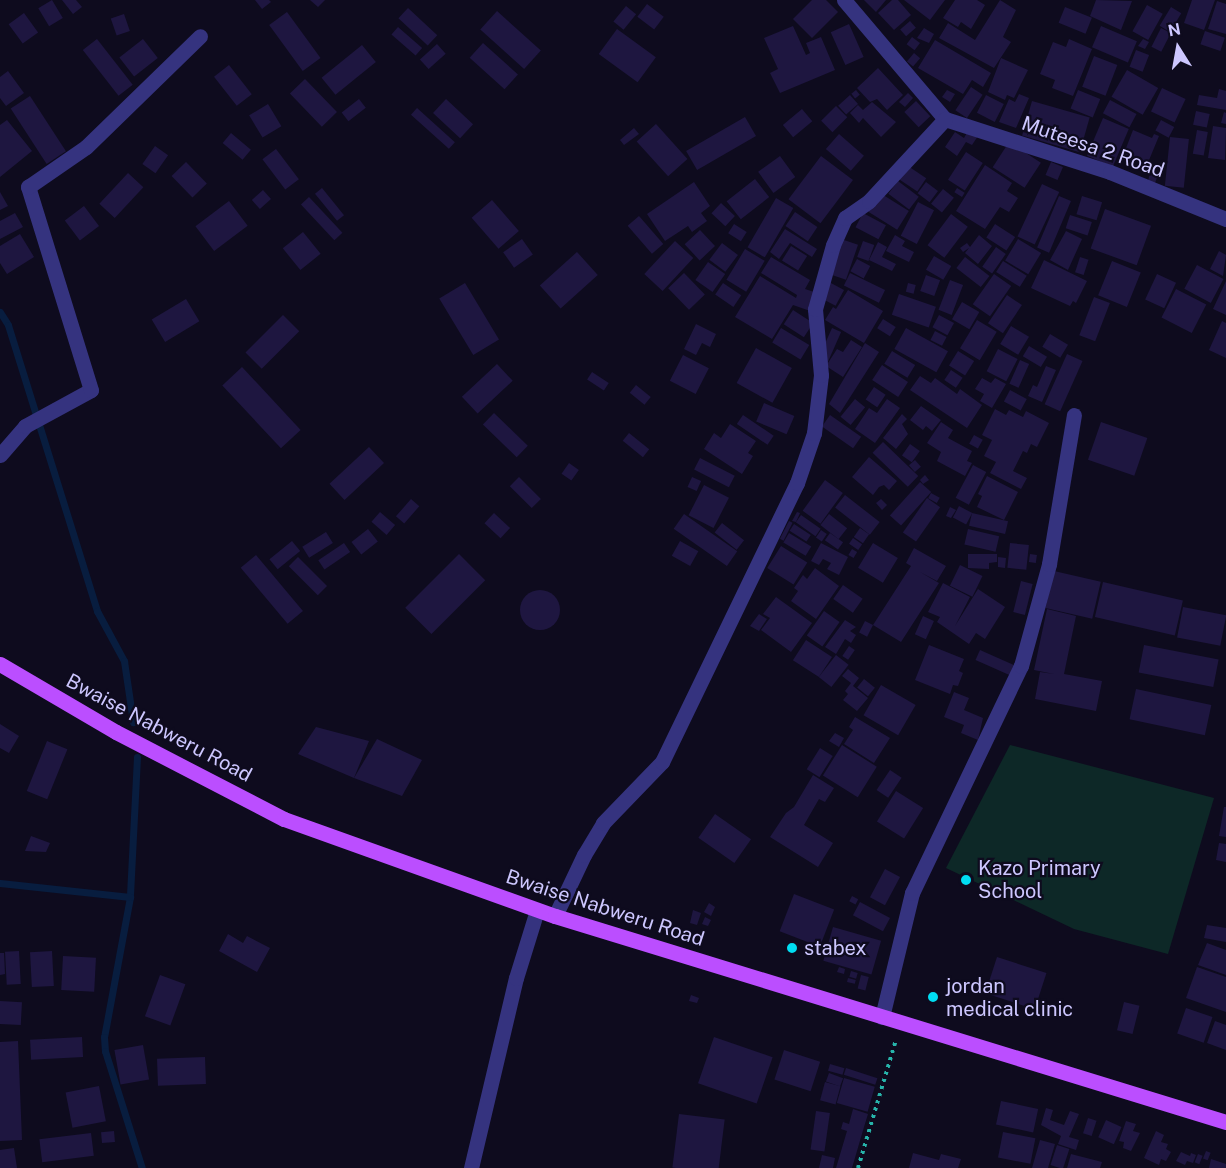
<!DOCTYPE html>
<html>
<head>
<meta charset="utf-8">
<style>
  body { margin:0 }
  #map { position:relative; width:1226px; height:1168px; overflow:hidden; background:#0e0b1e; font-family:"Public Sans",sans-serif }
  div>[style] { position:absolute }
  [style*='--x'] { left:calc(var(--x)*1px); top:calc(var(--y)*1px); width:calc(var(--w)*1px); rotate:calc(var(--a)*1deg) }
  .green>* { inset:0; background:#0d2827 }
  .stream>* { height:7px; margin:-3.5px; padding:0 3.5px; transform-origin:3.5px; border-radius:3.5px; background:#081d3f }
  .building>* { inset:0; background:#1e1640; transform-origin:0 0 }
  .round { border-radius:50% }
  .path>* { height:4px; margin-top:-2px; transform-origin:0; background:repeating-linear-gradient(90deg,#27b4aa 0 3px,transparent 0 7.5px) }
  .minor>* { height:15px; margin:-7.5px; padding:0 7.5px; transform-origin:7.5px; border-radius:7.5px; background:#35337f }
  .major>* { height:15px; margin:-7.5px; padding:0 7.5px; transform-origin:7.5px; border-radius:7.5px; background:#bb4eff }
  .dots>* { width:16px; height:16px; translate:-50% -50%; box-sizing:border-box; border:3px solid #0e0b1e; border-radius:50% }
  span { translate:-50% -50%; white-space:nowrap; text-align:center; line-height:1.15; -webkit-text-stroke:4.5px #0e0b1e; paint-order:stroke }
  .street-label { font-size:20px; color:#cdc7ff }
  .poi-label { font-size:20px; color:#cdc7ff }
  .left { translate:0 -50%; text-align:left }
  .north { position:absolute; left:1148px; top:18px; width:60px; height:60px; -webkit-text-stroke:4px #0e0b1e; paint-order:stroke; rotate:349deg; font-size:16px; font-weight:700; line-height:24px; text-align:center; color:#cdc7ff }
  .north::after { content:''; display:block; margin:auto; width:21px; height:27px; background:#cdc7ff; clip-path:polygon(50% 0,100% 100%,50% 72%,0 100%) }
</style>
</head>
<body>
<div id="map">
  <div class="green">
    <i style="clip-path:polygon(1010px 745px,1214px 798px,1168px 954px,1074px 929px,946px 868px)"></i>
  </div>
  <div class="stream">
    <i style="--x:0;--y:312;--w:15;--a:58"></i>
    <i style="--x:8;--y:325;--w:300;--a:72.7"></i>
    <i style="--x:97;--y:611;--w:57;--a:61.6"></i>
    <i style="--x:124;--y:661;--w:62;--a:81.6"></i>
    <i style="--x:137;--y:757;--w:140;--a:92.9"></i>
    <i style="--x:130;--y:897;--w:142;--a:100.5"></i>
    <i style="--x:104;--y:1037;--w:14;--a:86"></i>
    <i style="--x:105;--y:1051;--w:123;--a:72.5"></i>
    <i style="--x:0;--y:883;--w:131;--a:6.1"></i>
  </div>
  <div class="building">
    <i style="left:52px;top:0;width:21px;height:16px;rotate:59deg"></i>
    <i style="clip-path:polygon(62px 0,76px 0,82px 7px,73px 14px)"></i>
    <i style="clip-path:polygon(255px 0,269px 0,271px 2px,262px 9px)"></i>
    <i style="clip-path:polygon(310px 0,325px 0,318px 7px)"></i>
    <i style="clip-path:polygon(812px 0,826px 0,838px 12px,812px 38px,793px 19px)"></i>
    <i style="clip-path:polygon(864px 0,886px 0,876px 12px)"></i>
    <i style="clip-path:polygon(892px 0,898px 0,911px 15px,894px 30px,878px 13px)"></i>
    <i style="clip-path:polygon(904px 0,945px 0,930px 20px)"></i>
    <i style="clip-path:polygon(955px 0,977px 0,985px 5px,971px 29px,961px 22px,958px 27px,943px 18px)"></i>
    <i style="clip-path:polygon(1000px 0,1016px 10px,1003px 37px,1011px 42px,994px 68px,939px 38px,948px 23px,975px 40px)"></i>
    <i style="clip-path:polygon(1096px 0,1132px 1px,1121px 30px,1090px 16px)"></i>
    <i style="clip-path:polygon(1192px 0,1215px 0,1204px 30px,1184px 23px)"></i>
    <i style="clip-path:polygon(1217px 1px,1226px 4px,1226px 34px,1208px 29px)"></i>
    <i style="left:647px;top:4px;width:21px;height:16px;rotate:37deg"></i>
    <i style="left:1147px;top:5px;width:18px;height:30px;rotate:29deg"></i>
    <i style="left:626px;top:6px;width:13px;height:20px;rotate:39deg"></i>
    <i style="left:1065px;top:7px;width:29px;height:17px;rotate:22deg"></i>
    <i style="left:1171px;top:7px;width:12px;height:22px;rotate:31deg"></i>
    <i style="left:408px;top:8px;width:40px;height:14px;rotate:43deg"></i>
    <i style="left:497px;top:11px;width:59px;height:25px;rotate:42deg"></i>
    <i style="left:287px;top:12px;width:57px;height:22px;rotate:54deg"></i>
    <i style="left:24px;top:13px;width:24px;height:19px;rotate:54deg"></i>
    <i style="left:124px;top:14px;width:18px;height:14px;rotate:71deg"></i>
    <i style="left:910px;top:21px;width:9px;height:13px;rotate:49deg"></i>
    <i style="left:849px;top:24px;width:36px;height:20px;rotate:66deg"></i>
    <i style="clip-path:polygon(793px 26px,806px 55px,810px 53px,806px 43px,821px 37px,835px 70px,780px 93px,770px 73px,778px 69px,764px 38px)"></i>
    <i style="left:1101px;top:26px;width:39px;height:23px;rotate:23deg"></i>
    <i style="left:398px;top:27px;width:32px;height:10px;rotate:41deg"></i>
    <i style="clip-path:polygon(924px 28px,934px 34px,929px 43px,917px 38px)"></i>
    <i style="left:1161px;top:28px;width:11px;height:21px;rotate:27deg"></i>
    <i style="left:617px;top:29px;width:48px;height:31px;rotate:36deg"></i>
    <i style="left:1205px;top:31px;width:21px;height:14px;rotate:19deg"></i>
    <i style="left:912px;top:37px;width:10px;height:9px;rotate:37deg"></i>
    <i style="left:97px;top:39px;width:58px;height:18px;rotate:52deg"></i>
    <i style="left:143px;top:39px;width:24px;height:30px;rotate:52deg"></i>
    <i style="clip-path:polygon(1069px 39px,1092px 49px,1073px 96px,1052px 88px,1055px 80px,1040px 74px,1053px 42px,1066px 47px)"></i>
    <i style="clip-path:polygon(1143px 39px,1149px 42px,1145px 49px,1138px 46px)"></i>
    <i style="clip-path:polygon(935px 40px,991px 73px,983px 87px,972px 80px,963px 94px,918px 68px)"></i>
    <i style="left:483px;top:43px;width:47px;height:20px;rotate:42deg"></i>
    <i style="left:437px;top:44px;width:13px;height:23px;rotate:48deg"></i>
    <i style="left:362px;top:45px;width:22px;height:52px;rotate:51deg"></i>
    <i style="left:1136px;top:50px;width:14px;height:18px;rotate:21deg"></i>
    <i style="left:914px;top:53px;width:8px;height:11px;rotate:40deg"></i>
    <i style="left:1094px;top:56px;width:25px;height:33px;rotate:21deg"></i>
    <i style="clip-path:polygon(1001px 58px,1028px 70px,1014px 98px,1007px 95px,1005px 100px,988px 92px)"></i>
    <i style="left:229px;top:65px;width:37px;height:19px;rotate:52deg"></i>
    <i style="clip-path:polygon(878px 68px,903px 95px,887px 110px,877px 99px,870px 102px,857px 88px)"></i>
    <i style="left:1127px;top:70px;width:36px;height:31px;rotate:30deg"></i>
    <i style="clip-path:polygon(8px 71px,24px 93px,6px 106px,0 98px,0 77px)"></i>
    <i style="left:305px;top:79px;width:46px;height:21px;rotate:46deg"></i>
    <i style="left:971px;top:87px;width:14px;height:28px;rotate:34deg"></i>
    <i style="left:1162px;top:88px;width:26px;height:26px;rotate:25deg"></i>
    <i style="clip-path:polygon(1219px 89px,1226px 91px,1226px 110px,1197px 105px,1199px 95px,1217px 98px)"></i>
    <i style="left:856px;top:90px;width:6px;height:6px;rotate:51deg"></i>
    <i style="clip-path:polygon(947px 90px,955px 94px,950px 102px,942px 97px)"></i>
    <i style="left:1078px;top:90px;width:24px;height:20px;rotate:22deg"></i>
    <i style="clip-path:polygon(908px 93px,913px 98px,905px 107px,899px 102px)"></i>
    <i style="clip-path:polygon(1019px 94px,1029px 98px,1016px 128px,999px 122px,1009px 99px,1015px 102px)"></i>
    <i style="left:850px;top:95px;width:12px;height:16px;rotate:48deg"></i>
    <i style="left:986px;top:95px;width:20px;height:20px;rotate:27deg"></i>
    <i style="left:30px;top:96px;width:66px;height:23px;rotate:57deg"></i>
    <i style="left:359px;top:99px;width:11px;height:22px;rotate:52deg"></i>
    <i style="left:446px;top:99px;width:37px;height:19px;rotate:43deg"></i>
    <i style="left:1110px;top:100px;width:30px;height:15px;rotate:28deg"></i>
    <i style="left:916px;top:101px;width:21px;height:16px;rotate:47deg"></i>
    <i style="left:1032px;top:101px;width:60px;height:36px;rotate:16deg"></i>
    <i style="clip-path:polygon(872px 102px,896px 122px,881px 137px,863px 118px,859px 123px,850px 113px,858px 105px,863px 110px)"></i>
    <i style="left:268px;top:104px;width:26px;height:22px;rotate:59deg"></i>
    <i style="left:836px;top:106px;width:16px;height:21px;rotate:45deg"></i>
    <i style="left:417px;top:108px;width:51px;height:9px;rotate:42deg"></i>
    <i style="left:802px;top:109px;width:16px;height:25px;rotate:50deg"></i>
    <i style="left:1196px;top:111px;width:14px;height:14px;rotate:12deg"></i>
    <i style="clip-path:polygon(1224px 112px,1226px 113px,1226px 124px,1221px 123px)"></i>
    <i style="left:745px;top:117px;width:22px;height:68px;rotate:60deg"></i>
    <i style="left:1103px;top:118px;width:28px;height:41px;rotate:23deg"></i>
    <i style="clip-path:polygon(7px 120px,32px 151px,0 177px,0 125px)"></i>
    <i style="left:1161px;top:120px;width:15px;height:12px;rotate:28deg"></i>
    <i style="left:656px;top:124px;width:47px;height:26px;rotate:48deg"></i>
    <i style="clip-path:polygon(1213px 126px,1226px 128px,1225px 160px,1208px 158px)"></i>
    <i style="clip-path:polygon(970px 127px,980px 133px,972px 145px,966px 142px,957px 156px,945px 147px,955px 132px,964px 138px)"></i>
    <i style="clip-path:polygon(634px 128px,639px 134px,624px 145px,620px 140px)"></i>
    <i style="clip-path:polygon(1133px 130px,1152px 138px,1154px 134px,1159px 136px,1147px 165px,1123px 156px)"></i>
    <i style="left:1197px;top:130px;width:11px;height:24px;rotate:10deg"></i>
    <i style="left:231px;top:133px;width:26px;height:13px;rotate:40deg"></i>
    <i style="left:839px;top:134px;width:33px;height:20px;rotate:41deg"></i>
    <i style="left:1170px;top:137px;width:19px;height:49px;rotate:6deg"></i>
    <i style="left:1009px;top:142px;width:38px;height:30px;rotate:33deg"></i>
    <i style="left:155px;top:146px;width:16px;height:22px;rotate:35deg"></i>
    <i style="left:276px;top:149px;width:38px;height:17px;rotate:53deg"></i>
    <i style="left:966px;top:152px;width:20px;height:33px;rotate:33deg"></i>
    <i style="left:780px;top:156px;width:26px;height:27px;rotate:54deg"></i>
    <i style="left:821px;top:156px;width:40px;height:54px;rotate:37deg"></i>
    <i style="left:186px;top:162px;width:30px;height:20px;rotate:46deg"></i>
    <i style="left:1051px;top:162px;width:13px;height:14px;rotate:23deg"></i>
    <i style="clip-path:polygon(985px 165px,1012px 183px,1007px 191px,1018px 198px,1009px 212px,1000px 207px,985px 229px,956px 211px)"></i>
    <i style="left:908px;top:166px;width:22px;height:16px;rotate:34deg"></i>
    <i style="left:128px;top:173px;width:21px;height:42px;rotate:43deg"></i>
    <i style="clip-path:polygon(1150px 173px,1158px 175px,1155px 183px,1148px 181px)"></i>
    <i style="left:755px;top:179px;width:23px;height:36px;rotate:52deg"></i>
    <i style="left:898px;top:181px;width:26px;height:16px;rotate:37deg"></i>
    <i style="clip-path:polygon(694px 182px,710px 206px,701px 213px,707px 221px,692px 232px,688px 226px,665px 241px,647px 214px)"></i>
    <i style="left:926px;top:182px;width:15px;height:14px;rotate:37deg"></i>
    <i style="left:1042px;top:184px;width:19px;height:58px;rotate:25deg"></i>
    <i style="left:322px;top:188px;width:35px;height:9px;rotate:51deg"></i>
    <i style="left:957px;top:188px;width:9px;height:5px;rotate:32deg"></i>
    <i style="left:943px;top:189px;width:14px;height:19px;rotate:39deg"></i>
    <i style="left:263px;top:190px;width:12px;height:15px;rotate:48deg"></i>
    <i style="clip-path:polygon(0 192px,8px 206px,0 210px)"></i>
    <i style="left:880px;top:193px;width:34px;height:22px;rotate:32deg"></i>
    <i style="left:1059px;top:196px;width:13px;height:56px;rotate:23deg"></i>
    <i style="left:1082px;top:196px;width:21px;height:19px;rotate:17deg"></i>
    <i style="left:309px;top:197px;width:49px;height:11px;rotate:47deg"></i>
    <i style="left:776px;top:198px;width:20px;height:57px;rotate:30deg"></i>
    <i style="left:492px;top:200px;width:41px;height:27px;rotate:49deg"></i>
    <i style="left:229px;top:201px;width:31px;height:42px;rotate:53deg"></i>
    <i style="left:918px;top:202px;width:18px;height:38px;rotate:27deg"></i>
    <i style="left:721px;top:203px;width:19px;height:14px;rotate:43deg"></i>
    <i style="left:84px;top:206px;width:25px;height:24px;rotate:53deg"></i>
    <i style="left:1105px;top:209px;width:49px;height:42px;rotate:20deg"></i>
    <i style="left:795px;top:212px;width:27px;height:17px;rotate:34deg"></i>
    <i style="clip-path:polygon(15px 213px,23px 227px,0 239px,0 221px)"></i>
    <i style="left:863px;top:213px;width:26px;height:16px;rotate:28deg"></i>
    <i style="left:951px;top:214px;width:21px;height:39px;rotate:37deg"></i>
    <i style="left:1070px;top:215px;width:23px;height:14px;rotate:18deg"></i>
    <i style="left:639px;top:216px;width:37px;height:15px;rotate:49deg"></i>
    <i style="left:734px;top:224px;width:15px;height:11px;rotate:32deg"></i>
    <i style="left:995px;top:224px;width:24px;height:16px;rotate:33deg"></i>
    <i style="clip-path:polygon(785px 229px,817px 249px,812px 257px,790px 243px,779px 259px,770px 252px)"></i>
    <i style="left:700px;top:230px;width:22px;height:21px;rotate:47deg"></i>
    <i style="clip-path:polygon(1066px 231px,1082px 239px,1068px 270px,1050px 260px)"></i>
    <i style="left:303px;top:232px;width:28px;height:26px;rotate:51deg"></i>
    <i style="clip-path:polygon(20px 234px,34px 257px,7px 274px,0 263px,0 246px)"></i>
    <i style="clip-path:polygon(895px 235px,905px 241px,902px 246px,914px 252px,909px 262px,886px 251px)"></i>
    <i style="clip-path:polygon(979px 235px,992px 246px,978px 264px,965px 253px,969px 248px,963px 252px,960px 248px,967px 243px,970px 247px)"></i>
    <i style="left:522px;top:239px;width:19px;height:23px;rotate:55deg"></i>
    <i style="left:841px;top:239px;width:18px;height:37px;rotate:19deg"></i>
    <i style="left:1018px;top:239px;width:27px;height:25px;rotate:31deg"></i>
    <i style="left:675px;top:241px;width:25px;height:45px;rotate:43deg"></i>
    <i style="left:863px;top:241px;width:12px;height:17px;rotate:20deg"></i>
    <i style="clip-path:polygon(878px 242px,887px 247px,882px 257px,896px 264px,892px 271px,869px 260px)"></i>
    <i style="left:722px;top:243px;width:20px;height:21px;rotate:37deg"></i>
    <i style="left:791px;top:246px;width:19px;height:17px;rotate:32deg"></i>
    <i style="left:996px;top:247px;width:12px;height:24px;rotate:35deg"></i>
    <i style="left:745px;top:249px;width:23px;height:36px;rotate:31deg"></i>
    <i style="clip-path:polygon(1219px 251px,1226px 255px,1223px 276px,1210px 269px)"></i>
    <i style="left:577px;top:252px;width:31px;height:50px;rotate:48deg"></i>
    <i style="left:934px;top:256px;width:20px;height:16px;rotate:30deg"></i>
    <i style="clip-path:polygon(771px 257px,810px 280px,805px 289px,820px 294px,813px 312px,793px 305px,772px 339px,735px 317px,760px 276px,796px 298px,797px 295px,761px 273px)"></i>
    <i style="left:965px;top:257px;width:31px;height:14px;rotate:38deg"></i>
    <i style="left:1080px;top:257px;width:9px;height:16px;rotate:18deg"></i>
    <i style="left:857px;top:259px;width:15px;height:14px;rotate:28deg"></i>
    <i style="clip-path:polygon(1044px 260px,1087px 281px,1076px 303px,1073px 301px,1070px 306px,1031px 288px)"></i>
    <i style="left:1003px;top:261px;width:28px;height:13px;rotate:32deg"></i>
    <i style="left:1112px;top:261px;width:31px;height:37px;rotate:22deg"></i>
    <i style="left:708px;top:262px;width:21px;height:22px;rotate:35deg"></i>
    <i style="left:1197px;top:265px;width:30px;height:27px;rotate:28deg"></i>
    <i style="left:684px;top:273px;width:30px;height:22px;rotate:46deg"></i>
    <i style="left:850px;top:273px;width:39px;height:14px;rotate:26deg"></i>
    <i style="left:994px;top:274px;width:21px;height:37px;rotate:35deg"></i>
    <i style="left:1157px;top:274px;width:21px;height:28px;rotate:25deg"></i>
    <i style="left:926px;top:275px;width:15px;height:17px;rotate:20deg"></i>
    <i style="left:950px;top:280px;width:14px;height:32px;rotate:21deg"></i>
    <i style="clip-path:polygon(1226px 281px,1226px 315px,1213px 309px)"></i>
    <i style="left:829px;top:282px;width:17px;height:18px;rotate:28deg"></i>
    <i style="left:465px;top:283px;width:66px;height:30px;rotate:59deg"></i>
    <i style="left:723px;top:283px;width:22px;height:14px;rotate:34deg"></i>
    <i style="left:908px;top:283px;width:8px;height:9px;rotate:14deg"></i>
    <i style="left:1176px;top:289px;width:34px;height:32px;rotate:27deg"></i>
    <i style="clip-path:polygon(848px 290px,883px 311px,864px 343px,825px 320px,833px 307px,836px 309px)"></i>
    <i style="left:899px;top:294px;width:39px;height:22px;rotate:19deg"></i>
    <i style="left:1007px;top:295px;width:18px;height:34px;rotate:34deg"></i>
    <i style="left:1094px;top:297px;width:17px;height:41px;rotate:21deg"></i>
    <i style="left:186px;top:299px;width:26px;height:40px;rotate:59deg"></i>
    <i style="left:962px;top:302px;width:20px;height:20px;rotate:30deg"></i>
    <i style="left:793px;top:310px;width:24px;height:17px;rotate:33deg"></i>
    <i style="left:283px;top:315px;width:23px;height:53px;rotate:45deg"></i>
    <i style="left:939px;top:315px;width:17px;height:14px;rotate:28deg"></i>
    <i style="left:883px;top:319px;width:15px;height:11px;rotate:32deg"></i>
    <i style="left:977px;top:320px;width:23px;height:33px;rotate:31deg"></i>
    <i style="clip-path:polygon(1222px 321px,1226px 323px,1226px 358px,1209px 350px)"></i>
    <i style="clip-path:polygon(696px 324px,716px 334px,710px 347px,702px 343px,696px 355px,684px 349px)"></i>
    <i style="left:1011px;top:326px;width:21px;height:21px;rotate:31deg"></i>
    <i style="left:781px;top:328px;width:33px;height:17px;rotate:31deg"></i>
    <i style="left:832px;top:328px;width:10px;height:34px;rotate:24deg"></i>
    <i style="left:906px;top:328px;width:48px;height:24px;rotate:29deg"></i>
    <i style="left:935px;top:331px;width:13px;height:10px;rotate:27deg"></i>
    <i style="left:1050px;top:334px;width:21px;height:15px;rotate:31deg"></i>
    <i style="clip-path:polygon(851px 340px,862px 347px,843px 377px,826px 366px,837px 349px,843px 352px)"></i>
    <i style="clip-path:polygon(865px 343px,879px 352px,840px 413px,829px 404px)"></i>
    <i style="left:1029px;top:346px;width:21px;height:12px;rotate:31deg"></i>
    <i style="left:756px;top:348px;width:41px;height:40px;rotate:29deg"></i>
    <i style="left:998px;top:349px;width:22px;height:25px;rotate:27deg"></i>
    <i style="left:892px;top:351px;width:27px;height:15px;rotate:31deg"></i>
    <i style="left:958px;top:351px;width:19px;height:17px;rotate:32deg"></i>
    <i style="left:1067px;top:354px;width:17px;height:55px;rotate:24deg"></i>
    <i style="left:683px;top:355px;width:29px;height:29px;rotate:27deg"></i>
    <i style="left:1020px;top:360px;width:10px;height:26px;rotate:24deg"></i>
    <i style="left:497px;top:364px;width:23px;height:48px;rotate:47deg"></i>
    <i style="left:882px;top:365px;width:31px;height:18px;rotate:33deg"></i>
    <i style="clip-path:polygon(1046px 366px,1056px 370px,1042px 402px,1028px 396px,1033px 385px,1037px 387px)"></i>
    <i style="left:242px;top:367px;width:86px;height:27px;rotate:47deg"></i>
    <i style="left:951px;top:370px;width:14px;height:12px;rotate:34deg"></i>
    <i style="left:592px;top:372px;width:20px;height:9px;rotate:33deg"></i>
    <i style="clip-path:polygon(920px 376px,931px 383px,935px 378px,957px 394px,960px 389px,982px 405px,967px 428px,910px 390px)"></i>
    <i style="clip-path:polygon(982px 378px,991px 383px,995px 378px,1006px 384px,992px 408px,980px 401px,984px 394px,975px 389px)"></i>
    <i style="left:636px;top:385px;width:19px;height:10px;rotate:39deg"></i>
    <i style="left:874px;top:387px;width:14px;height:15px;rotate:34deg"></i>
    <i style="left:1010px;top:390px;width:19px;height:13px;rotate:28deg"></i>
    <i style="left:855px;top:399px;width:13px;height:23px;rotate:39deg"></i>
    <i style="clip-path:polygon(887px 399px,900px 408px,875px 443px,855px 429px,869px 408px,877px 413px)"></i>
    <i style="left:764px;top:403px;width:33px;height:20px;rotate:23deg"></i>
    <i style="clip-path:polygon(921px 406px,941px 420px,932px 431px,926px 426px,923px 430px,910px 420px)"></i>
    <i style="clip-path:polygon(995px 409px,1006px 415px,1009px 410px,1023px 417px,1026px 411px,1049px 423px,1037px 447px,1031px 444px,1027px 453px,1023px 451px,1013px 471px,1027px 478px,1021px 489px,990px 473px,996px 462px,984px 456px,992px 440px,982px 435px)"></i>
    <i style="left:494px;top:413px;width:47px;height:16px;rotate:44deg"></i>
    <i style="clip-path:polygon(902px 414px,907px 419px,902px 424px,908px 434px,896px 449px,883px 438px)"></i>
    <i style="left:743px;top:415px;width:37px;height:11px;rotate:34deg"></i>
    <i style="left:830px;top:415px;width:38px;height:14px;rotate:35deg"></i>
    <i style="clip-path:polygon(941px 422px,953px 430px,948px 438px,972px 451px,967px 461px,972px 463px,965px 476px,937px 461px,941px 452px,927px 443px)"></i>
    <i style="left:1101px;top:422px;width:49px;height:40px;rotate:19deg"></i>
    <i style="clip-path:polygon(730px 424px,756px 441px,748px 453px,753px 456px,742px 474px,704px 449px,714px 433px,721px 438px)"></i>
    <i style="left:629px;top:433px;width:26px;height:10px;rotate:39deg"></i>
    <i style="left:974px;top:435px;width:10px;height:10px;rotate:29deg"></i>
    <i style="left:883px;top:442px;width:49px;height:15px;rotate:44deg"></i>
    <i style="left:910px;top:444px;width:12px;height:14px;rotate:35deg"></i>
    <i style="left:369px;top:447px;width:22px;height:54px;rotate:47deg"></i>
    <i style="clip-path:polygon(869px 457px,897px 481px,889px 490px,884px 485px,879px 487px,873px 495px,852px 477px)"></i>
    <i style="left:700px;top:458px;width:39px;height:13px;rotate:27deg"></i>
    <i style="left:915px;top:460px;width:9px;height:8px;rotate:49deg"></i>
    <i style="left:569px;top:463px;width:12px;height:13px;rotate:35deg"></i>
    <i style="left:973px;top:465px;width:15px;height:37px;rotate:28deg"></i>
    <i style="clip-path:polygon(925px 475px,929px 480px,923px 484px,920px 480px)"></i>
    <i style="clip-path:polygon(987px 476px,1018px 492px,1004px 520px,977px 507px,982px 496px,978px 494px)"></i>
    <i style="left:519px;top:477px;width:31px;height:13px;rotate:45deg"></i>
    <i style="left:692px;top:477px;width:10px;height:11px;rotate:24deg"></i>
    <i style="left:825px;top:480px;width:22px;height:38px;rotate:36deg"></i>
    <i style="left:920px;top:482px;width:15px;height:45px;rotate:42deg"></i>
    <i style="left:704px;top:485px;width:28px;height:34px;rotate:27deg"></i>
    <i style="left:931px;top:493px;width:10px;height:6px;rotate:29deg"></i>
    <i style="left:845px;top:495px;width:44px;height:16px;rotate:38deg"></i>
    <i style="left:927px;top:498px;width:16px;height:42px;rotate:35deg"></i>
    <i style="left:411px;top:499px;width:11px;height:23px;rotate:41deg"></i>
    <i style="clip-path:polygon(881px 499px,887px 505px,882px 510px,876px 503px)"></i>
    <i style="left:959px;top:506px;width:15px;height:13px;rotate:28deg"></i>
    <i style="clip-path:polygon(950px 507px,956px 510px,951px 518px,946px 516px)"></i>
    <i style="left:380px;top:512px;width:20px;height:13px;rotate:41deg"></i>
    <i style="clip-path:polygon(797px 512px,800px 513px,796px 522px,792px 521px)"></i>
    <i style="left:494px;top:513px;width:22px;height:14px;rotate:43deg"></i>
    <i style="left:972px;top:513px;width:37px;height:13px;rotate:13deg"></i>
    <i style="left:684px;top:514px;width:65px;height:18px;rotate:35deg"></i>
    <i style="left:829px;top:514px;width:23px;height:14px;rotate:38deg"></i>
    <i style="left:801px;top:515px;width:24px;height:9px;rotate:35deg"></i>
    <i style="left:789px;top:521px;width:4px;height:20px;rotate:27deg"></i>
    <i style="left:722px;top:523px;width:28px;height:12px;rotate:38deg"></i>
    <i style="left:794px;top:524px;width:20px;height:8px;rotate:33deg"></i>
    <i style="left:860px;top:528px;width:11px;height:11px;rotate:34deg"></i>
    <i style="left:368px;top:529px;width:16px;height:21px;rotate:52deg"></i>
    <i style="left:968px;top:529px;width:32px;height:16px;rotate:13deg"></i>
    <i style="left:821px;top:530px;width:7px;height:9px;rotate:34deg"></i>
    <i style="left:326px;top:532px;width:13px;height:28px;rotate:58deg"></i>
    <i style="left:789px;top:533px;width:26px;height:11px;rotate:31deg"></i>
    <i style="left:830px;top:533px;width:16px;height:9px;rotate:35deg"></i>
    <i style="left:853px;top:538px;width:11px;height:7px;rotate:34deg"></i>
    <i style="left:292px;top:541px;width:13px;height:29px;rotate:51deg"></i>
    <i style="left:680px;top:541px;width:21px;height:17px;rotate:29deg"></i>
    <i style="left:344px;top:543px;width:11px;height:31px;rotate:56deg"></i>
    <i style="clip-path:polygon(821px 543px,848px 557px,839px 575px,827px 569px,831px 563px,823px 559px,819px 565px,811px 561px)"></i>
    <i style="left:873px;top:543px;width:29px;height:29px;rotate:31deg"></i>
    <i style="left:1010px;top:543px;width:19px;height:25px;rotate:6deg"></i>
    <i style="left:781px;top:546px;width:31px;height:26px;rotate:32deg"></i>
    <i style="clip-path:polygon(914px 548px,946px 566px,937px 581px,920px 572px,939px 583px,901px 642px,873px 625px,911px 566px,906px 563px)"></i>
    <i style="left:852px;top:549px;width:6px;height:7px;rotate:31deg"></i>
    <i style="left:459px;top:554px;width:37px;height:76px;rotate:45deg"></i>
    <i style="clip-path:polygon(968px 554px,997px 554px,997px 562px,989px 563px,989px 569px,968px 568px)"></i>
    <i style="left:1030px;top:554px;width:7px;height:8px;rotate:8deg"></i>
    <i style="left:256px;top:555px;width:73px;height:20px;rotate:50deg"></i>
    <i style="left:298px;top:557px;width:41px;height:13px;rotate:45deg"></i>
    <i style="clip-path:polygon(998px 557px,1006px 558px,1005px 568px,998px 567px)"></i>
    <i style="left:960px;top:565px;width:25px;height:23px;rotate:26deg"></i>
    <i style="clip-path:polygon(815px 568px,839px 586px,816px 619px,791px 601px,798px 591px,794px 588px,803px 575px,807px 579px)"></i>
    <i style="left:1054px;top:571px;width:48px;height:38px;rotate:13deg"></i>
    <i style="left:1021px;top:581px;width:12px;height:32px;rotate:14deg"></i>
    <i style="left:1103px;top:582px;width:82px;height:36px;rotate:13deg"></i>
    <i style="clip-path:polygon(943px 583px,970px 597px,955px 626px,978px 589px,1005px 607px,985px 639px,976px 633px,969px 644px,937px 622px,940px 617px,928px 612px)"></i>
    <i style="left:843px;top:585px;width:24px;height:17px;rotate:35deg"></i>
    <i class="round" style="left:520px;top:590px;width:40px;height:40px"></i>
    <i style="clip-path:polygon(776px 597px,812px 623px,791px 652px,761px 630px,770px 618px,763px 614px)"></i>
    <i style="left:1183px;top:607px;width:44px;height:31px;rotate:11deg"></i>
    <i style="clip-path:polygon(1047px 609px,1076px 616px,1064px 674px,1102px 681px,1096px 711px,1035px 699px,1040px 672px,1054px 674px,1034px 670px)"></i>
    <i style="left:824px;top:611px;width:19px;height:30px;rotate:35deg"></i>
    <i style="clip-path:polygon(759px 614px,767px 619px,759px 631px,750px 626px)"></i>
    <i style="left:923px;top:616px;width:12px;height:20px;rotate:24deg"></i>
    <i style="clip-path:polygon(845px 620px,856px 627px,850px 631px,856px 635px,851px 643px,845px 639px,836px 654px,825px 647px)"></i>
    <i style="left:865px;top:621px;width:9px;height:13px;rotate:27deg"></i>
    <i style="left:806px;top:640px;width:31px;height:24px;rotate:33deg"></i>
    <i style="clip-path:polygon(929px 645px,964px 659px,959px 671px,963px 673px,958px 686px,953px 685px,950px 694px,915px 680px)"></i>
    <i style="left:1144px;top:645px;width:76px;height:28px;rotate:11deg"></i>
    <i style="left:849px;top:646px;width:7px;height:12px;rotate:34deg"></i>
    <i style="left:980px;top:650px;width:37px;height:11px;rotate:24deg"></i>
    <i style="left:836px;top:655px;width:16px;height:28px;rotate:38deg"></i>
    <i style="clip-path:polygon(848px 669px,859px 678px,853px 686px,868px 698px,857px 711px,843px 700px,848px 694px,845px 691px,851px 683px,842px 676px)"></i>
    <i style="left:864px;top:679px;width:14px;height:11px;rotate:39deg"></i>
    <i style="left:881px;top:685px;width:40px;height:35px;rotate:30deg"></i>
    <i style="left:1136px;top:689px;width:77px;height:31px;rotate:12deg"></i>
    <i style="clip-path:polygon(954px 692px,969px 698px,964px 710px,983px 718px,978px 740px,961px 733px,964px 725px,944px 717px)"></i>
    <i style="clip-path:polygon(855px 717px,890px 738px,874px 763px,844px 744px,853px 730px,849px 727px)"></i>
    <i style="clip-path:polygon(0 724px,19px 736px,9px 753px,0 748px)"></i>
    <i style="clip-path:polygon(316px 727px,369px 741px,354px 778px,298px 754px)"></i>
    <i style="clip-path:polygon(835px 733px,844px 738px,839px 747px,829px 741px)"></i>
    <i style="clip-path:polygon(377px 739px,422px 760px,402px 796px,354px 778px)"></i>
    <i style="left:47px;top:741px;width:22px;height:54px;rotate:22deg"></i>
    <i style="left:842px;top:745px;width:41px;height:36px;rotate:32deg"></i>
    <i style="left:820px;top:748px;width:15px;height:25px;rotate:32deg"></i>
    <i style="left:890px;top:770px;width:14px;height:24px;rotate:34deg"></i>
    <i style="clip-path:polygon(813px 775px,834px 788px,825px 802px,819px 799px,804px 825px,833px 843px,818px 867px,770px 837px,786px 813px,794px 807px)"></i>
    <i style="left:896px;top:791px;width:32px;height:36px;rotate:32deg"></i>
    <i style="clip-path:polygon(1224px 807px,1226px 807px,1226px 837px,1219px 836px)"></i>
    <i style="left:715px;top:814px;width:44px;height:29px;rotate:35deg"></i>
    <i style="clip-path:polygon(31px 836px,50px 843px,46px 852px,25px 851px)"></i>
    <i style="clip-path:polygon(1219px 843px,1226px 844px,1226px 862px,1216px 860px)"></i>
    <i style="left:885px;top:869px;width:17px;height:32px;rotate:28deg"></i>
    <i style="left:794px;top:894px;width:43px;height:40px;rotate:21deg"></i>
    <i style="left:852px;top:896px;width:7px;height:6px;rotate:27deg"></i>
    <i style="left:860px;top:902px;width:34px;height:15px;rotate:28deg"></i>
    <i style="clip-path:polygon(709px 903px,715px 907px,711px 916px,704px 912px)"></i>
    <i style="clip-path:polygon(693px 910px,701px 913px,697px 925px,690px 923px)"></i>
    <i style="clip-path:polygon(705px 917px,711px 920px,708px 926px,702px 924px)"></i>
    <i style="clip-path:polygon(1207px 925px,1226px 928px,1226px 942px,1204px 938px)"></i>
    <i style="left:833px;top:927px;width:50px;height:35px;rotate:16deg"></i>
    <i style="clip-path:polygon(228px 934px,243px 943px,247px 936px,270px 948px,257px 972px,219px 951px)"></i>
    <i style="clip-path:polygon(1207px 943px,1226px 950px,1226px 975px,1198px 965px)"></i>
    <i style="left:19px;top:951px;width:33px;height:14px;rotate:87deg"></i>
    <i style="left:52px;top:951px;width:35px;height:22px;rotate:87deg"></i>
    <i style="clip-path:polygon(0 953px,4px 953px,5px 974px,0 975px)"></i>
    <i style="left:63px;top:956px;width:33px;height:34px;rotate:3deg"></i>
    <i style="left:997px;top:957px;width:52px;height:38px;rotate:18deg"></i>
    <i style="clip-path:polygon(839px 967px,845px 969px,844px 974px,837px 972px)"></i>
    <i style="clip-path:polygon(1197px 967px,1226px 977px,1226px 1012px,1186px 998px)"></i>
    <i style="left:851px;top:971px;width:7px;height:6px;rotate:16deg"></i>
    <i style="left:160px;top:975px;width:27px;height:44px;rotate:20deg"></i>
    <i style="left:861px;top:975px;width:8px;height:14px;rotate:14deg"></i>
    <i style="left:848px;top:978px;width:8px;height:4px;rotate:14deg"></i>
    <i style="clip-path:polygon(691px 995px,699px 998px,697px 1003px,689px 1001px)"></i>
    <i style="left:0;top:1001px;width:22px;height:23px;rotate:3deg"></i>
    <i style="left:1124px;top:1002px;width:16px;height:29px;rotate:14deg"></i>
    <i style="left:1186px;top:1008px;width:28px;height:27px;rotate:19deg"></i>
    <i style="clip-path:polygon(1215px 1021px,1226px 1025px,1226px 1050px,1207px 1043px)"></i>
    <i style="left:82px;top:1037px;width:20px;height:52px;rotate:87deg"></i>
    <i style="left:714px;top:1037px;width:62px;height:49px;rotate:19deg"></i>
    <i style="clip-path:polygon(18px 1041px,22px 1140px,0 1141px,0 1042px)"></i>
    <i style="left:143px;top:1045px;width:35px;height:29px;rotate:80deg"></i>
    <i style="left:784px;top:1050px;width:38px;height:31px;rotate:18deg"></i>
    <i style="left:205px;top:1057px;width:27px;height:48px;rotate:88deg"></i>
    <i style="left:830px;top:1064px;width:15px;height:7px;rotate:16deg"></i>
    <i style="left:846px;top:1068px;width:33px;height:7px;rotate:18deg"></i>
    <i style="left:829px;top:1073px;width:15px;height:9px;rotate:20deg"></i>
    <i style="left:844px;top:1078px;width:32px;height:26px;rotate:16deg"></i>
    <i style="left:825px;top:1082px;width:16px;height:19px;rotate:15deg"></i>
    <i style="left:99px;top:1086px;width:36px;height:34px;rotate:79deg"></i>
    <i style="left:1001px;top:1101px;width:38px;height:24px;rotate:12deg"></i>
    <i style="clip-path:polygon(1046px 1108px,1053px 1110px,1050px 1120px,1064px 1125px,1070px 1111px,1079px 1114px,1069px 1137px,1079px 1140px,1076px 1150px,1058px 1144px,1061px 1136px,1041px 1125px)"></i>
    <i style="clip-path:polygon(853px 1109px,868px 1114px,864px 1127px,852px 1168px,836px 1168px,847px 1131px,841px 1129px,843px 1122px,849px 1124px)"></i>
    <i style="left:816px;top:1111px;width:14px;height:39px;rotate:8deg"></i>
    <i style="left:679px;top:1114px;width:46px;height:54px;rotate:7deg"></i>
    <i style="left:1088px;top:1118px;width:9px;height:16px;rotate:18deg"></i>
    <i style="left:1106px;top:1120px;width:17px;height:19px;rotate:24deg"></i>
    <i style="clip-path:polygon(1126px 1121px,1136px 1124px,1133px 1131px,1140px 1133px,1131px 1151px,1123px 1148px,1124px 1142px,1119px 1141px)"></i>
    <i style="left:114px;top:1131px;width:11px;height:13px;rotate:85deg"></i>
    <i style="clip-path:polygon(1156px 1131px,1164px 1135px,1161px 1142px,1168px 1144px,1166px 1149px,1171px 1152px,1166px 1161px,1161px 1159px,1159px 1165px,1144px 1158px)"></i>
    <i style="left:1003px;top:1132px;width:33px;height:26px;rotate:11deg"></i>
    <i style="left:91px;top:1133px;width:23px;height:52px;rotate:83deg"></i>
    <i style="clip-path:polygon(1040px 1140px,1055px 1144px,1048px 1168px,1032px 1168px)"></i>
    <i style="left:1057px;top:1145px;width:13px;height:21px;rotate:18deg"></i>
    <i style="clip-path:polygon(14px 1148px,17px 1168px,0 1168px,0 1150px)"></i>
    <i style="left:1206px;top:1151px;width:5px;height:8px;rotate:22deg"></i>
    <i style="clip-path:polygon(1181px 1152px,1190px 1156px,1191px 1153px,1196px 1155px,1193px 1163px,1187px 1161px,1185px 1165px,1176px 1161px)"></i>
    <i style="clip-path:polygon(913px 1153px,939px 1160px,941px 1154px,961px 1159px,958px 1168px,909px 1168px)"></i>
    <i style="clip-path:polygon(1071px 1154px,1102px 1162px,1100px 1168px,1067px 1168px)"></i>
    <i style="left:1198px;top:1154px;width:5px;height:9px;rotate:22deg"></i>
    <i style="clip-path:polygon(822px 1155px,835px 1158px,833px 1168px,819px 1168px)"></i>
    <i style="clip-path:polygon(1211px 1159px,1226px 1164px,1226px 1168px,1209px 1168px)"></i>
  </div>
  <div class="path">
    <i style="--x:858;--y:1168;--w:134;--a:-73.5"></i>
  </div>
  <div class="minor">
    <i style="--x:844;--y:0;--w:156;--a:49.7"></i>
    <i style="--x:945;--y:119;--w:173;--a:17.8"></i>
    <i style="--x:1110;--y:172;--w:125;--a:22.1"></i>
    <i style="--x:0;--y:455;--w:38;--a:-49"></i>
    <i style="--x:25;--y:426;--w:75;--a:-28.6"></i>
    <i style="--x:91;--y:390;--w:213;--a:-107.2"></i>
    <i style="--x:28;--y:187;--w:70;--a:-34.6"></i>
    <i style="--x:86;--y:147;--w:159;--a:-44.2"></i>
    <i style="--x:555;--y:916;--w:68;--a:-64.6"></i>
    <i style="--x:584;--y:855;--w:37;--a:-59"></i>
    <i style="--x:603;--y:823;--w:85;--a:-46"></i>
    <i style="--x:662;--y:762;--w:310;--a:-64.2"></i>
    <i style="--x:797;--y:483;--w:53;--a:-71.2"></i>
    <i style="--x:814;--y:433;--w:58;--a:-83.1"></i>
    <i style="--x:821;--y:375;--w:66;--a:-95.2"></i>
    <i style="--x:815;--y:309;--w:66;--a:-74.3"></i>
    <i style="--x:833;--y:245;--w:30;--a:-66"></i>
    <i style="--x:845;--y:218;--w:29;--a:-35"></i>
    <i style="--x:869;--y:201;--w:112;--a:-47.2"></i>
    <i style="--x:882;--y:1017;--w:128;--a:-76.4"></i>
    <i style="--x:912;--y:893;--w:252;--a:-64.4"></i>
    <i style="--x:1021;--y:666;--w:106;--a:-74.6"></i>
    <i style="--x:1049;--y:564;--w:151;--a:-80.5"></i>
    <i style="--x:471;--y:1168;--w:195;--a:-76.7"></i>
    <i style="--x:516;--y:978;--w:71;--a:-72.8"></i>
  </div>
  <div class="major">
    <i style="--x:0;--y:664;--w:134;--a:30.4"></i>
    <i style="--x:116;--y:732;--w:189;--a:27.4"></i>
    <i style="--x:284;--y:819;--w:288;--a:19.7"></i>
    <i style="--x:555;--y:916;--w:702;--a:17.07"></i>
  </div>
  <div class="dots">
    <i style="left:966px;top:880px;background:#00ddf2"></i>
    <i style="left:792px;top:948px;background:#00ddf2"></i>
    <i style="left:933px;top:997px;background:#00ddf2"></i>
  </div>
  <div class="street-label">
    <span style="left:1093px;top:147px;rotate:19deg">Muteesa 2 Road</span>
    <span style="left:159px;top:728px;rotate:28deg">Bwaise Nabweru Road</span>
    <span style="left:605px;top:908px;rotate:18deg">Bwaise Nabweru Road</span>
  </div>
  <div class="poi-label">
    <span class="left" style="left:978px;top:880px">Kazo Primary<br>School</span>
    <span class="left" style="left:804px;top:948px">stabex</span>
    <span class="left" style="left:946px;top:998px">jordan<br>medical clinic</span>
  </div>
  <div class="north">N</div>
</div>
</body>
</html>
